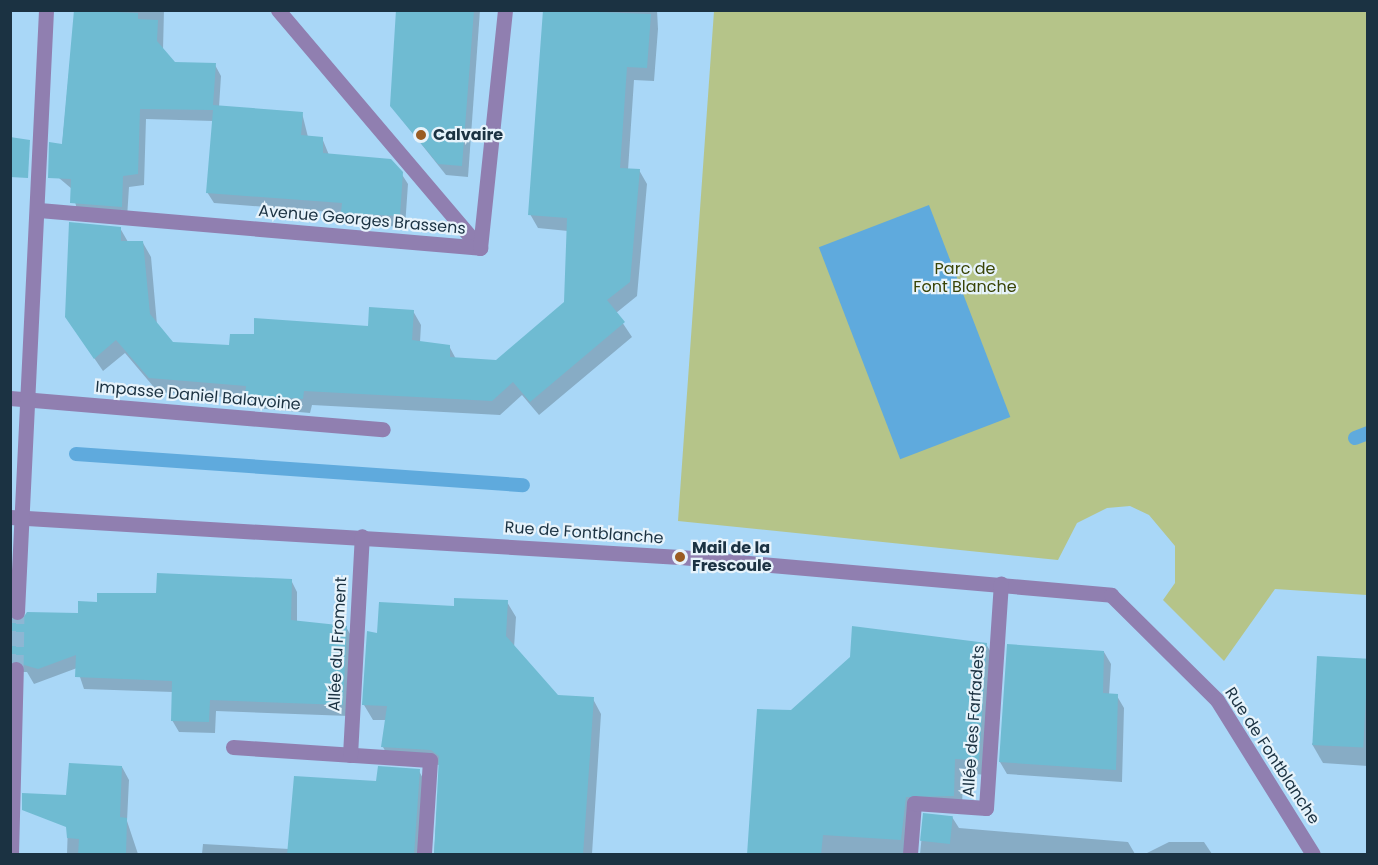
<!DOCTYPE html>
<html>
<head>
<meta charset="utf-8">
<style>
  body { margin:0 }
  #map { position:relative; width:1378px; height:865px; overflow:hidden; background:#a9d7f7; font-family:Poppins,sans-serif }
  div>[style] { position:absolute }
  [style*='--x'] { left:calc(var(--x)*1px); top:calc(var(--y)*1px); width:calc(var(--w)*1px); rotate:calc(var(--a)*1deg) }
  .green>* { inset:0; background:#b5c489 }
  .water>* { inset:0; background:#5faadd; transform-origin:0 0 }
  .shadow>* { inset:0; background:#0003 }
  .stream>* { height:14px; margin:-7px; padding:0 7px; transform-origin:7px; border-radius:7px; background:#5faadd }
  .building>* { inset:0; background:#6fbbd2; transform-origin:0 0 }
  .minor-tunnel>* { height:15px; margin-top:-7.5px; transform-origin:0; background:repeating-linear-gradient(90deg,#8db6d3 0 15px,transparent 0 23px) }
  .minor>* { height:15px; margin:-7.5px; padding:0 7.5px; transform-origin:7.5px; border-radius:7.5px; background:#907fb0 }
  .dots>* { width:16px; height:16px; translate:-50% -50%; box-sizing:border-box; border:3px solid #e7f3fb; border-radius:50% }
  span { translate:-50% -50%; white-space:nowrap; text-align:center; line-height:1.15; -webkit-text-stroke:4.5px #e7f3fb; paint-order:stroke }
  .poi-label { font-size:16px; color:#1b3242; font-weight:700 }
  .left { translate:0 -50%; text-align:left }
  .street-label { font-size:16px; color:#1b3242 }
  .park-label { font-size:16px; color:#394407 }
  .frame { position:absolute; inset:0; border:12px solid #1b3242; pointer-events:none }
</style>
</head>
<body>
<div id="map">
  <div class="green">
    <i style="clip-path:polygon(714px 11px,1367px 11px,1367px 595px,1275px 589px,1224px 661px,1163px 600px,1175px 583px,1175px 546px,1149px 515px,1130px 506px,1107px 508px,1077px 523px,1058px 560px,678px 521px)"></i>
  </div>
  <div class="water">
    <i style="left:929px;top:205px;width:227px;height:118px;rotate:69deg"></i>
  </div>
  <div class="shadow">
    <i style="clip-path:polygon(75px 10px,164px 10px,163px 50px,174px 63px,215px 65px,221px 76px,219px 107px,302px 113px,308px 137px,322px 138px,329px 155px,401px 173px,408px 184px,405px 227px,349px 224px,343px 213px,214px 203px,207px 192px,213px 121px,146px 119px,144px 185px,129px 187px,127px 218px,78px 214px,72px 189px,59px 178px)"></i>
    <i style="clip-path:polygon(397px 10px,480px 10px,468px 177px,446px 175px,391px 106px)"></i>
    <i style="clip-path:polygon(545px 10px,657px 10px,658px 29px,654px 81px,634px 80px,628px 170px,639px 170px,647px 184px,637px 296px,616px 313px,632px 337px,539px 415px,522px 395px,500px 415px,312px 405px,310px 413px,255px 408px,250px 399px,158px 392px,125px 353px,103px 371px,66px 317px,120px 228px,128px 242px,143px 243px,151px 257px,157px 325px,172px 344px,231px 346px,255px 336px,369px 327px,413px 311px,421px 325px,420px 342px,449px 346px,456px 359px,497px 361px,566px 303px,568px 231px,538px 228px,530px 214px)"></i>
    <i style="clip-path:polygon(291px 580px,297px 592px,297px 622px,346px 627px,353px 639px,349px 716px,216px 711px,215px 733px,179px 732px,172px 720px,173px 692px,84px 689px,77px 668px,34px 684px,27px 672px,17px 672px,10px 693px,10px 617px,17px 624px,27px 614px,80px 615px,98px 604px)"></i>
    <i style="clip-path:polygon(507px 602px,516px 617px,514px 648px,557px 697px,593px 699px,601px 714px,592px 854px,434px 854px,440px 765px,391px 762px,383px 747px,386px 720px,373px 720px,364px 705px,378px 635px,455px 607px)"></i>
    <i style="clip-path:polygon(854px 627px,986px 644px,995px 659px,987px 775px,963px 773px,962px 810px,914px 811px,913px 854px,749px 854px,792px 712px,851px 658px)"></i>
    <i style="clip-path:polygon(1104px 652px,1111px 664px,1109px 695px,1117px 696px,1124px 708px,1122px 782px,1007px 774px,1000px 762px)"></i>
    <i style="clip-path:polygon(1368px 661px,1368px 766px,1323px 763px,1312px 744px)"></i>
    <i style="clip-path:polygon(70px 765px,122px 767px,129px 780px,127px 821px,138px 854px,67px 854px)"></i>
    <i style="clip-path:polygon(419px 771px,427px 786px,423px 854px,202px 854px,203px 844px,289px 849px,378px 783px)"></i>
    <i style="clip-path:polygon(924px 815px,952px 817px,959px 828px,1128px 842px,1135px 854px,920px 854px)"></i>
    <i style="clip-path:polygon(1169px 842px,1204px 842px,1212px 854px,1145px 854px)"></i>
  </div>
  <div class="stream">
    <i style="--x:1355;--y:438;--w:14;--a:-21"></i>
    <i style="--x:76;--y:454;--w:448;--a:4"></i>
  </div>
  <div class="building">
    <i style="clip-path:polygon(74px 10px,138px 13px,138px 19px,158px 20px,157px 41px,175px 62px,216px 63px,213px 105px,303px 112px,301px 135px,323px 137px,323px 153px,391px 159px,403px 172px,400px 216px,341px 213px,342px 203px,206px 193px,213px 110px,140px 109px,138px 174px,123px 176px,122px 207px,70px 203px,71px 179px,48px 178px,49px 142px,62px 144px)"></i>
    <i style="clip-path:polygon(396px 10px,474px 10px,462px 166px,438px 164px,390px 106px)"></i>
    <i style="clip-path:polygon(543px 10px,651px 14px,647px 68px,627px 67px,620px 168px,640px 169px,630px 282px,607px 300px,625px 322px,530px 402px,513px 382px,492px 401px,304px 391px,303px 399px,245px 395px,246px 386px,149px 378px,116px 340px,94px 359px,65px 317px,69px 222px,121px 227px,121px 241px,143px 241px,150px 314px,173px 342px,229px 345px,230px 334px,254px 334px,254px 318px,368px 326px,369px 307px,414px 310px,412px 340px,450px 345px,450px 357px,496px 360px,564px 302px,567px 218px,528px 215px)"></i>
    <i style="clip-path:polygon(10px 137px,30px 140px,28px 178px,10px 177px)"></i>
    <i style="clip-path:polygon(157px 573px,292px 579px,291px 620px,347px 626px,343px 705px,210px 700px,209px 722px,171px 721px,172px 681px,75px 677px,76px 655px,38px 669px,10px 661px,10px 619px,21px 621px,27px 612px,78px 613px,78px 601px,97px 602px,97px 593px,156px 593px)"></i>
    <i style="clip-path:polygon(454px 598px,508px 600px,506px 636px,558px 695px,594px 697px,583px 855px,434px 855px,439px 756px,431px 750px,381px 747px,387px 706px,362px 705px,367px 631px,377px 633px,379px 602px,454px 606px)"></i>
    <i style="clip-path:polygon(852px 626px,987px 643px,979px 760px,955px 759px,954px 796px,906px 797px,901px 840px,823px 835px,821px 855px,747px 855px,757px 709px,791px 710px,850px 657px)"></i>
    <i style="clip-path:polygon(1007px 644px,1104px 651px,1103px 693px,1118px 694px,1116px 770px,999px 762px)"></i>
    <i style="left:1317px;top:656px;width:51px;height:89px;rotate:3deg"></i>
    <i style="clip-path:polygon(69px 763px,122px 766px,120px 817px,127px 818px,126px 855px,78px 855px,79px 839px,67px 838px,66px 827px,22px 810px,22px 793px,66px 795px)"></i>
    <i style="clip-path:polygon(378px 766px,420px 769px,414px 855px,287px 855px,294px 776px,376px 781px)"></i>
    <i style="left:923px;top:813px;width:30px;height:28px;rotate:6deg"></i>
  </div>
  <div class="minor-tunnel">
    <i style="--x:16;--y:669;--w:57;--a:-89"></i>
  </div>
  <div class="minor">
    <i style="--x:278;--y:10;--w:312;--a:49.7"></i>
    <i style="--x:39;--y:210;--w:443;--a:4.9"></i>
    <i style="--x:480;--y:248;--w:239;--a:-84"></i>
    <i style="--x:10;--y:398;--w:374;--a:4.8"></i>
    <i style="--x:10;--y:517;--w:671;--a:3.42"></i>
    <i style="--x:680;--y:557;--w:433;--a:5"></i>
    <i style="--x:1111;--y:595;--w:149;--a:44.7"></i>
    <i style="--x:1217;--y:700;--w:181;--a:58.1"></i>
    <i style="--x:17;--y:612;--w:603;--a:-87.24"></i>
    <i style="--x:233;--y:747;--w:197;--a:3.8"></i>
    <i style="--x:430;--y:760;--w:94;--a:93.7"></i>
    <i style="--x:350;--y:755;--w:219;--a:-86.9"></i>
    <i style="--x:11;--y:854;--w:185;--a:-88.5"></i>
    <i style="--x:910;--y:854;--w:51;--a:-85.5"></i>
    <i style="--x:914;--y:803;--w:72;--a:4"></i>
    <i style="--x:986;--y:808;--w:225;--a:-86.2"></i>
  </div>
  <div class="dots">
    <i style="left:421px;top:135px;background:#9a5c22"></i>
    <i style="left:680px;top:557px;background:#9a5c22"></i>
  </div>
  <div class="poi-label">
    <span class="left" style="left:433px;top:135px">Calvaire</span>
    <span class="left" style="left:692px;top:557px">Mail de la<br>Frescoule</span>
  </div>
  <div class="street-label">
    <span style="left:362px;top:220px;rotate:5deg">Avenue Georges Brassens</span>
    <span style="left:198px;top:396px;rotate:5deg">Impasse Daniel Balavoine</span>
    <span style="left:584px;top:533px;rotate:4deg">Rue de Fontblanche</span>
    <span style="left:338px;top:644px;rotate:-87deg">Allée du Froment</span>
    <span style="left:974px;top:721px;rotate:-86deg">Allée des Farfadets</span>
    <span style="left:1272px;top:756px;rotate:57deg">Rue de Fontblanche</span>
  </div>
  <div class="park-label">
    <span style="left:965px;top:278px">Parc de<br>Font Blanche</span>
  </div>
  <div class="frame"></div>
</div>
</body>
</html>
